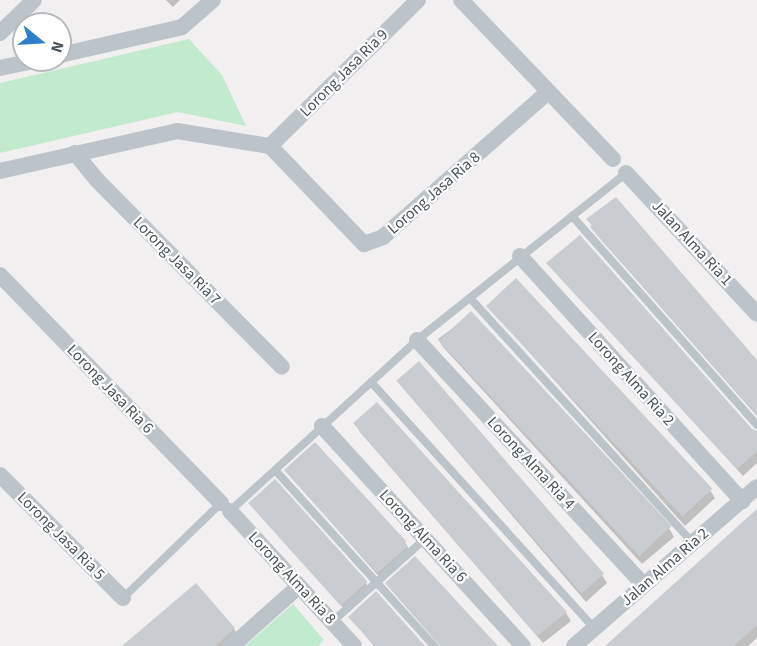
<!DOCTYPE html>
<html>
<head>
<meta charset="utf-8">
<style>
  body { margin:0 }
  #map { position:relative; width:757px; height:646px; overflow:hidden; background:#f1efef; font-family:"Source Sans 3",sans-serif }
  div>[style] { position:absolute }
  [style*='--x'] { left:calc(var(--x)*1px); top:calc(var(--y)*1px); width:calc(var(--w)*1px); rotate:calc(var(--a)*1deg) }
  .green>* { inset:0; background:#c2eace }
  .shadow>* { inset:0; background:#0003 }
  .building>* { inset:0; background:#c9ccd1; transform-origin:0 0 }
  .lane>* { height:8px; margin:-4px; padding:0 4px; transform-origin:4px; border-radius:4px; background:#bcc4ca }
  .street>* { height:16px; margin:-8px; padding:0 8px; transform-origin:8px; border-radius:8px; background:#bcc4ca }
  span { translate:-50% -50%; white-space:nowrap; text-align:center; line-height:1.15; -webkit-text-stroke:4.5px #fff; paint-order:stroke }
  .street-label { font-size:16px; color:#49535a }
  .north { position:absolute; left:12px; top:12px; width:60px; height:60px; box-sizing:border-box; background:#fff; border:2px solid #b6babd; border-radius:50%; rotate:108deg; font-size:16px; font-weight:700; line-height:24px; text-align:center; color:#49535a }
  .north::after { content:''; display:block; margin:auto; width:21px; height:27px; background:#2d7fcc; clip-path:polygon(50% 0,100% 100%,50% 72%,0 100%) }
</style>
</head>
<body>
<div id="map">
  <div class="green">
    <i style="clip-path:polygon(189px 39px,222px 75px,246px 126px,178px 112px,0 153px,0 83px)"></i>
    <i style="clip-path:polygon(293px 604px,324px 640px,318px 646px,245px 646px)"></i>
  </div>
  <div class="shadow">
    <i style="clip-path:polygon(166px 0,180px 0,173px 7px)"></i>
    <i style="clip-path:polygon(588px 219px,757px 362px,757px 416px,597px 235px)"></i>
    <i style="clip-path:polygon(548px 263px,752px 431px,757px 431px,757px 463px,743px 476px)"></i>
    <i style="clip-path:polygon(486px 304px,710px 490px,715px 498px,685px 526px)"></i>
    <i style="clip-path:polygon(472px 314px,669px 528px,674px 537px,642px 564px,443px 347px,438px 339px)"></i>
    <i style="clip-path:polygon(398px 382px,602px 575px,607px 583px,586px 602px)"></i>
    <i style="clip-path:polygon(377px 404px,566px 613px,571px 621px,543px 643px,360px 432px,355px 423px)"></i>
    <i style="clip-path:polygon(286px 471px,405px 542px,410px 551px,383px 581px)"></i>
    <i style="clip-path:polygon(250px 503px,366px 583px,371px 591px,347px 612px)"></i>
    <i style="clip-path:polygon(757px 511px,757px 638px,748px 646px,607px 646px)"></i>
    <i style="clip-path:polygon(196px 585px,234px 629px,244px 646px,125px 646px)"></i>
    <i style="clip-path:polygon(350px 617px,423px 646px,374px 646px)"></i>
  </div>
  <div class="building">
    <i style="clip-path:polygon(616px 197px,757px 360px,757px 415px,590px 227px,592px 225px,586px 219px)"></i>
    <i style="clip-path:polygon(580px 235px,752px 429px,757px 431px,757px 451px,737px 469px,546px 263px)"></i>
    <i style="left:516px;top:278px;width:288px;height:41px;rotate:47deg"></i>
    <i style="left:471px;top:311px;width:294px;height:44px;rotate:47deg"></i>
    <i style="left:419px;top:361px;width:282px;height:30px;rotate:49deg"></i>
    <i style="clip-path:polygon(377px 402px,567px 612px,537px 636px,353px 423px)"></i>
    <i style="clip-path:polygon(315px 442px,406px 541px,404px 543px,407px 547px,377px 573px,284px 470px)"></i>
    <i style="left:275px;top:479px;width:138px;height:36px;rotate:48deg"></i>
    <i style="clip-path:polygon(757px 509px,757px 625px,734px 646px,605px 646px)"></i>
    <i style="clip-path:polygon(415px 556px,498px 646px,440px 646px,385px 583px)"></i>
    <i style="clip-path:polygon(196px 583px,235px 628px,215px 646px,122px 646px)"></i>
    <i style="clip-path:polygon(376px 591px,425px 646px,375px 646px,348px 617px)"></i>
  </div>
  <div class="lane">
    <i style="--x:572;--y:216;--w:279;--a:48.5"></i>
    <i style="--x:470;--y:298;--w:331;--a:47.7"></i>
    <i style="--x:371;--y:382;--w:332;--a:47.8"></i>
    <i style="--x:276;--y:471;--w:236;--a:47.9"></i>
    <i style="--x:230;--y:511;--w:253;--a:-42.4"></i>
    <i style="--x:417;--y:340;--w:268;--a:-38.6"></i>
    <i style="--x:123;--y:598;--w:136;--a:-44.1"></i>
    <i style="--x:332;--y:622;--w:126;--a:-41.8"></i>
  </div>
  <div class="street">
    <i style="--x:461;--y:0;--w:220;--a:46.3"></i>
    <i style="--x:0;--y:33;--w:47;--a:-44.1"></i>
    <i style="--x:60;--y:55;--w:125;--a:-12.9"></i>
    <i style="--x:182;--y:27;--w:41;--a:-41.1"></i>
    <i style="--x:0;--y:68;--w:38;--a:-12"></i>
    <i style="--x:270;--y:146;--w:136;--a:46.2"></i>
    <i style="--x:364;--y:244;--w:20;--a:-20"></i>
    <i style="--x:383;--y:237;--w:218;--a:-41.3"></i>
    <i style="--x:270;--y:146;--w:208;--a:-44.6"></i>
    <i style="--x:75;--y:153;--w:33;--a:51"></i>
    <i style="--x:96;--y:179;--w:264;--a:45.3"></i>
    <i style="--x:0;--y:171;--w:181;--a:-12.7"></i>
    <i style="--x:177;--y:131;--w:94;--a:9.2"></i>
    <i style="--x:626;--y:173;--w:192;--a:47.1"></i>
    <i style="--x:520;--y:256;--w:331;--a:47.8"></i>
    <i style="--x:0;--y:275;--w:318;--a:45.9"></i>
    <i style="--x:417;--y:340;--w:334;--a:47.2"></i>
    <i style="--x:322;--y:426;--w:298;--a:47.6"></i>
    <i style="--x:0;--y:475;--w:174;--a:45"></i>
    <i style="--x:230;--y:511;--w:183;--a:47.4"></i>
    <i style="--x:232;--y:646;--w:90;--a:-41.8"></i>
    <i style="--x:574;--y:646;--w:242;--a:-41"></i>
  </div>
  <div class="street-label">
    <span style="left:344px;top:73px;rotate:-45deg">Lorong Jasa Ria 9</span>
    <span style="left:434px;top:193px;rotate:-41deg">Lorong Jasa Ria 8</span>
    <span style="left:692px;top:243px;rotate:47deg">Jalan Alma Ria 1</span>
    <span style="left:177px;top:261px;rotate:45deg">Lorong Jasa Ria 7</span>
    <span style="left:631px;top:379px;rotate:48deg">Lorong Alma Ria 2</span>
    <span style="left:110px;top:389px;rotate:46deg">Lorong Jasa Ria 6</span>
    <span style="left:531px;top:463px;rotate:47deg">Lorong Alma Ria 4</span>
    <span style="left:61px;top:536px;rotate:45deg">Lorong Jasa Ria 5</span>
    <span style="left:423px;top:536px;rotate:47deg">Lorong Alma Ria 6</span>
    <span style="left:665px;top:567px;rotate:-41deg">Jalan Alma Ria 2</span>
    <span style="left:292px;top:578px;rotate:47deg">Lorong Alma Ria 8</span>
  </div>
  <div class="north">N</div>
</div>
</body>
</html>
